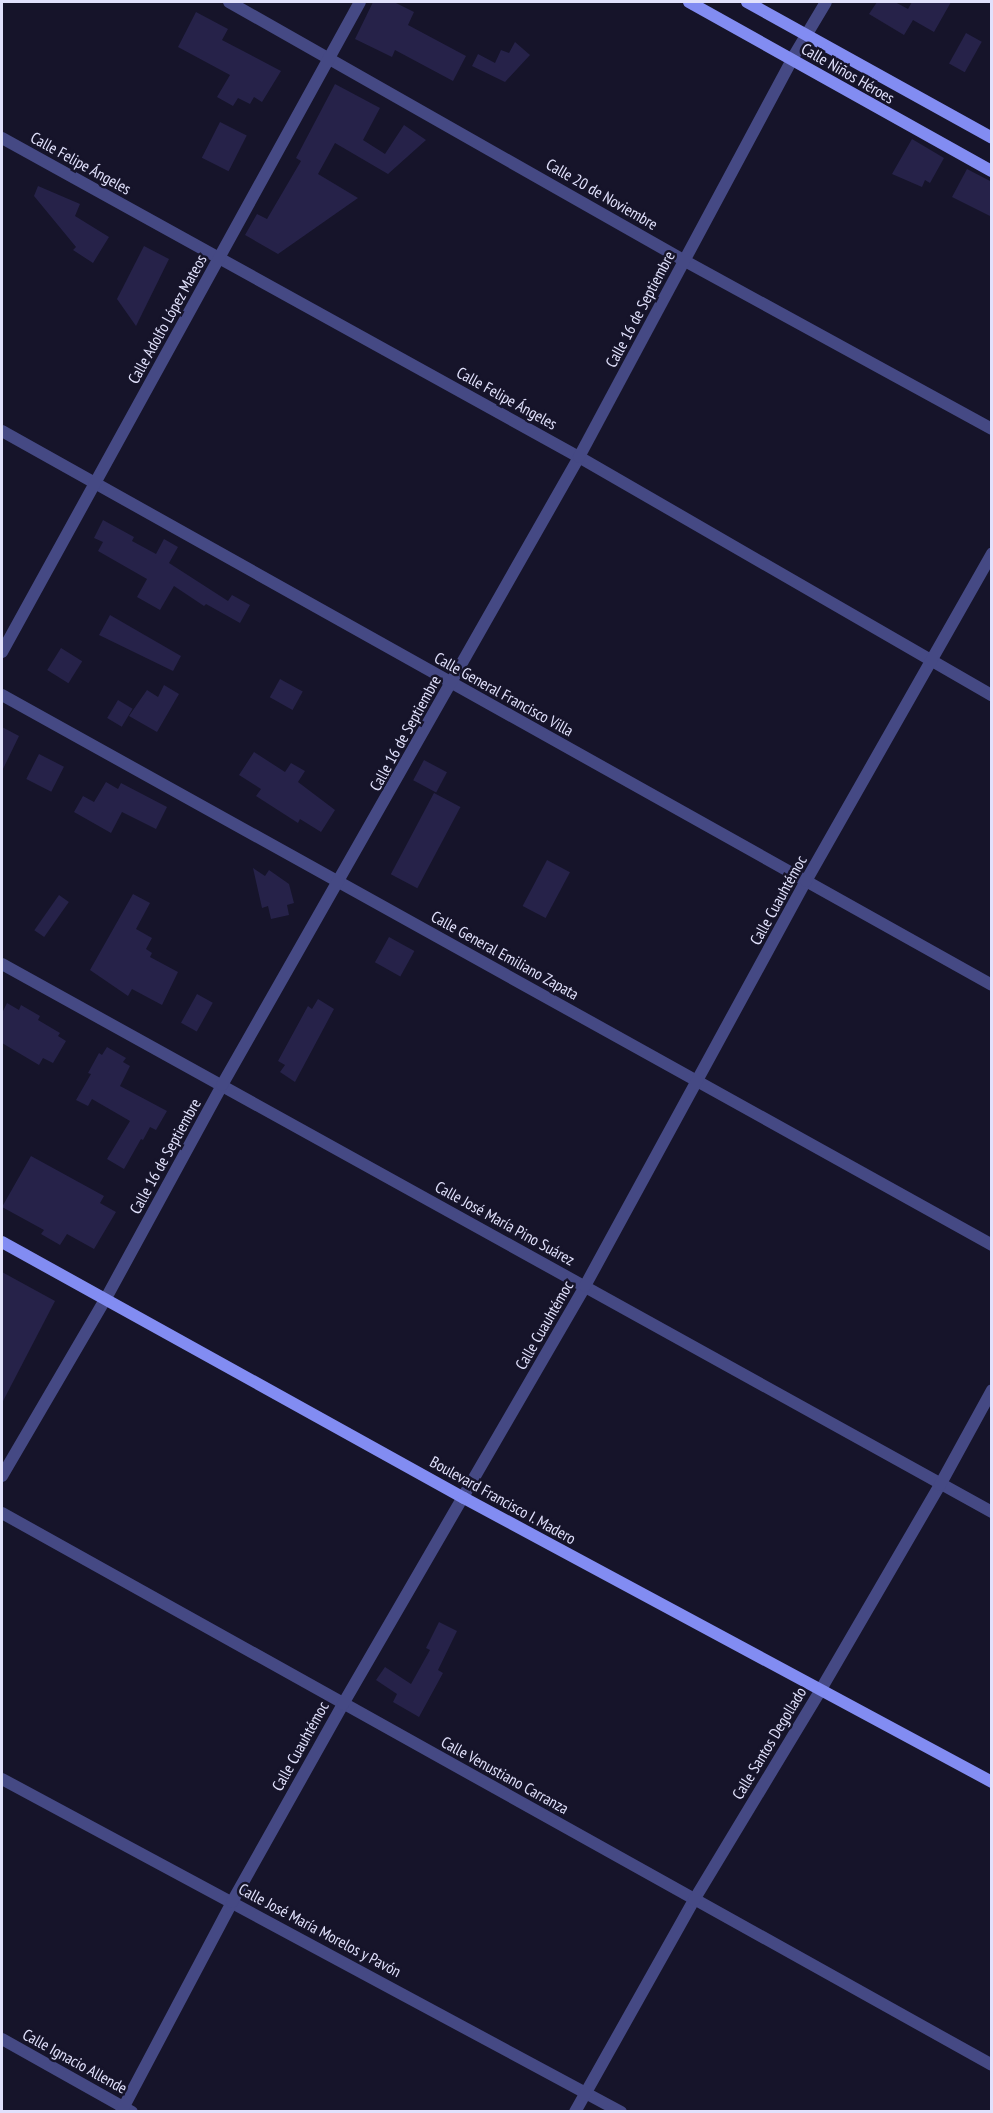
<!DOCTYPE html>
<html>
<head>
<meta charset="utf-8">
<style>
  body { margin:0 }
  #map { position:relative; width:993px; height:2113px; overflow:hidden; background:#16142a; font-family:"PT Sans Narrow",sans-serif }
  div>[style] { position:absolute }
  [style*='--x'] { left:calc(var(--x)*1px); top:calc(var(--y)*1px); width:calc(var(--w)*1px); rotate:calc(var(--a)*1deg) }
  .building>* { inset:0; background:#262249; transform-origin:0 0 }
  .street>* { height:12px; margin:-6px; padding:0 6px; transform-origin:6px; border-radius:6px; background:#454984 }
  .secondary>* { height:12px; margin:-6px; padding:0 6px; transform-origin:6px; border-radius:6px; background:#828cf2 }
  span { translate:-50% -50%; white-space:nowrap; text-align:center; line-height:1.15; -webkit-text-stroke:5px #16142a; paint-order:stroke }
  .street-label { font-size:16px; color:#e1e1fc }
  .frame { position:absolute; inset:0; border:3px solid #e1e1fc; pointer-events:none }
</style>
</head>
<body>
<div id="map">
  <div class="building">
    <i style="clip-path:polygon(373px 2px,394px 2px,414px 12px,408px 25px,466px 56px,453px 81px,395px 50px,392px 57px,355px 39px)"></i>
    <i style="clip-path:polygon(877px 2px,895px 2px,908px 9px,912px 2px,951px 2px,934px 32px,913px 20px,904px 35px,869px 14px)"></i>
    <i style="clip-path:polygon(196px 12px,228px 29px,222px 40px,281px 71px,262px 102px,254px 97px,250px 104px,238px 98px,233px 106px,217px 97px,230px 75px,178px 47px)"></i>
    <i style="left:966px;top:33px;width:18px;height:35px;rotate:29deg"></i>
    <i style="clip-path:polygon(515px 42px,530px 55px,505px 82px,472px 66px,478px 54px,495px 63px,501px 50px,509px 53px)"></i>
    <i style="clip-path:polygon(335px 84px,380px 108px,363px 140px,385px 154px,404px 125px,426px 140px,388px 174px,335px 143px,318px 174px,358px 198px,278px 254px,245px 235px,257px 214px,267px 219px,301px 161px,296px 158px)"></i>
    <i style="left:220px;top:122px;width:30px;height:40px;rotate:27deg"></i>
    <i style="clip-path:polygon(912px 139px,944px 158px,930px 183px,925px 180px,922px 187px,892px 174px)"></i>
    <i style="clip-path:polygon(967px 169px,992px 182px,992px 217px,952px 197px)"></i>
    <i style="clip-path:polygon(38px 186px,80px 204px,75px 216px,109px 237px,93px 263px,73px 250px,76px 247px,34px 196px)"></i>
    <i style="clip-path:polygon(144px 246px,169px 259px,136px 326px,117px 299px)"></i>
    <i style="clip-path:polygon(103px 520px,134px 537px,132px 541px,156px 554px,164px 539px,178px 547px,169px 563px,228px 601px,232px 595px,250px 605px,240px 623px,206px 604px,204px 606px,174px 586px,160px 610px,137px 597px,147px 579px,98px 551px,103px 542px,94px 538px)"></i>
    <i style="clip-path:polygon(110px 615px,181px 656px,173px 671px,99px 635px)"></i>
    <i style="left:61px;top:648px;width:25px;height:26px;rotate:32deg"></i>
    <i style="left:280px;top:679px;width:26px;height:21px;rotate:29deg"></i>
    <i style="clip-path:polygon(164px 685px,179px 694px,157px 732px,129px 716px,147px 690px,158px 697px)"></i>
    <i style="left:118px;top:700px;width:17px;height:21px;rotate:31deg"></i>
    <i style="clip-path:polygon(2px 727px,19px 736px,2px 771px)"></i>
    <i style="clip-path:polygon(254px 752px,285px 772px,291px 763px,305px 771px,298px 782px,335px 810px,321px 832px,300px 819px,298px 823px,256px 796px,261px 789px,239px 775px)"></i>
    <i style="left:39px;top:754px;width:28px;height:28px;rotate:27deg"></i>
    <i style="left:424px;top:760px;width:26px;height:23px;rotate:28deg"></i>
    <i style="clip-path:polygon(106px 782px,118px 789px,121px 783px,167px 807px,156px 829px,122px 812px,111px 833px,74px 812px,83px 796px,94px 802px)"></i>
    <i style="left:434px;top:793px;width:30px;height:92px;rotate:28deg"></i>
    <i style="left:547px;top:860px;width:26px;height:52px;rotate:28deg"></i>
    <i style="clip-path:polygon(253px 868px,265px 876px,269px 870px,289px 884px,294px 903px,287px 905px,289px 915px,271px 919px,268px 906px,262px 908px)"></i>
    <i style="clip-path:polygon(133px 894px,150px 903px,136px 929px,152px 938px,146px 949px,152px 953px,150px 957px,178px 972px,162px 1005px,132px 989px,128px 996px,90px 970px)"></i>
    <i style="left:59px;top:895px;width:12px;height:43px;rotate:35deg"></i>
    <i style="left:389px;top:937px;width:29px;height:29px;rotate:29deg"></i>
    <i style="left:197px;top:994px;width:18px;height:33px;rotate:29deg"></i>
    <i style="clip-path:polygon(318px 999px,334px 1009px,295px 1082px,280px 1072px,285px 1065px,278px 1061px,308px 1006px,312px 1009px)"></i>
    <i style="clip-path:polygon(7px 1003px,19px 1010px,21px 1005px,40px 1016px,38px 1020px,60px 1033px,58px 1036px,66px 1041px,53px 1063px,43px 1058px,39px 1065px,2px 1043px,2px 1013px)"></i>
    <i style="clip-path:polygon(107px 1047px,126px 1058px,123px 1062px,130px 1066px,120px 1086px,167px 1111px,156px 1130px,150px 1127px,143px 1140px,141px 1139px,124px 1169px,107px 1159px,130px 1121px,92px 1099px,88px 1106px,76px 1100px,91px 1074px,88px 1073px,99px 1053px,102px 1055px)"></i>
    <i style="clip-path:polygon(31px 1156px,104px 1196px,100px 1203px,116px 1212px,94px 1249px,67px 1234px,60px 1245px,41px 1234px,44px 1230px,2px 1207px)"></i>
    <i style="clip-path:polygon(2px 1272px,55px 1301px,2px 1403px)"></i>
    <i style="clip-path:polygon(439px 1622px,457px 1631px,438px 1670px,443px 1673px,419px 1717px,393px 1702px,397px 1694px,376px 1680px,385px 1667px,411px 1684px,430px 1650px,426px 1648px)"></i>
  </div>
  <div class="street">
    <i style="--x:229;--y:2;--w:524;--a:29.6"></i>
    <i style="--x:685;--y:261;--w:350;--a:28.7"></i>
    <i style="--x:2;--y:138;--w:659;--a:28.94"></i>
    <i style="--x:579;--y:457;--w:477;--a:30"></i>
    <i style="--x:2;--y:431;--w:1134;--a:29.23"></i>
    <i style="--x:2;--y:652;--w:742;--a:-61.16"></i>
    <i style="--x:2;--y:695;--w:1133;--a:29.05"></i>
    <i style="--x:2;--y:964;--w:1132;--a:28.97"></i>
    <i style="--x:2;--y:1476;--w:204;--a:-59.7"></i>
    <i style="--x:105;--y:1300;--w:245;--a:-61.4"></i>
    <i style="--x:222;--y:1085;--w:722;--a:-60.38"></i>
    <i style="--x:579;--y:457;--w:451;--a:-61.8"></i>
    <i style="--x:792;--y:59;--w:66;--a:-59.2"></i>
    <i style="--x:2;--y:1513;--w:1133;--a:29.14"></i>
    <i style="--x:2;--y:1779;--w:703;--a:28.28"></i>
    <i style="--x:2;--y:2039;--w:149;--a:29.3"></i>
    <i style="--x:121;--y:2112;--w:238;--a:-62.1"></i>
    <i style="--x:232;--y:1902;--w:227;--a:-60.7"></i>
    <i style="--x:343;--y:1704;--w:483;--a:-59.9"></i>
    <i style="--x:585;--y:1286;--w:461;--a:-61.4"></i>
    <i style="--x:806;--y:881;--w:377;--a:-60.4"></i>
    <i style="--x:575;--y:2112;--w:243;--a:-60.7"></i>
    <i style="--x:694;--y:1900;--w:244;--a:-58.9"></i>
    <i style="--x:820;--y:1691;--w:238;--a:-59.8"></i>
    <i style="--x:940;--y:1485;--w:108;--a:-61.3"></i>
  </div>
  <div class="secondary">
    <i style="--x:689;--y:2;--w:347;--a:29.2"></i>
    <i style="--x:747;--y:2;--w:280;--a:29"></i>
    <i style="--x:2;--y:1242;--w:528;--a:28.99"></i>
    <i style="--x:464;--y:1498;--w:600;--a:28.27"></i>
  </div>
  <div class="street-label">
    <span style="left:848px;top:73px;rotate:30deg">Calle Niños Héroes</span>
    <span style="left:81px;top:163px;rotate:29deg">Calle Felipe Ángeles</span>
    <span style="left:602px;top:194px;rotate:30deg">Calle 20 de Noviembre</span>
    <span style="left:640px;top:309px;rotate:-62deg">Calle 16 de Septiembre</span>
    <span style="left:167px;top:319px;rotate:-61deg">Calle Adolfo López Mateos</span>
    <span style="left:507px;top:398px;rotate:29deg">Calle Felipe Ángeles</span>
    <span style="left:504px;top:694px;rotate:29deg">Calle General Francisco Villa</span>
    <span style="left:405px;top:733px;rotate:-61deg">Calle 16 de Septiembre</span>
    <span style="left:778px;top:900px;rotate:-61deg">Calle Cuauhtémoc</span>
    <span style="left:505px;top:955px;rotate:29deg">Calle General Emiliano Zapata</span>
    <span style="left:165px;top:1156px;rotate:-61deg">Calle 16 de Septiembre</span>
    <span style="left:505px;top:1223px;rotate:29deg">Calle José María Pino Suárez</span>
    <span style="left:544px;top:1325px;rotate:-60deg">Calle Cuauhtémoc</span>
    <span style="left:503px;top:1500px;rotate:29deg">Boulevard Francisco I. Madero</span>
    <span style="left:769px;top:1743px;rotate:-59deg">Calle Santos Degollado</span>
    <span style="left:300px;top:1746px;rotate:-61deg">Calle Cuauhtémoc</span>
    <span style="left:505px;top:1775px;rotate:29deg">Calle Venustiano Carranza</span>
    <span style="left:320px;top:1930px;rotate:28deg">Calle José María Morelos y Pavón</span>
    <span style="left:75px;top:2061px;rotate:29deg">Calle Ignacio Allende</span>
  </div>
  <div class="frame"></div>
</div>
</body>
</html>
